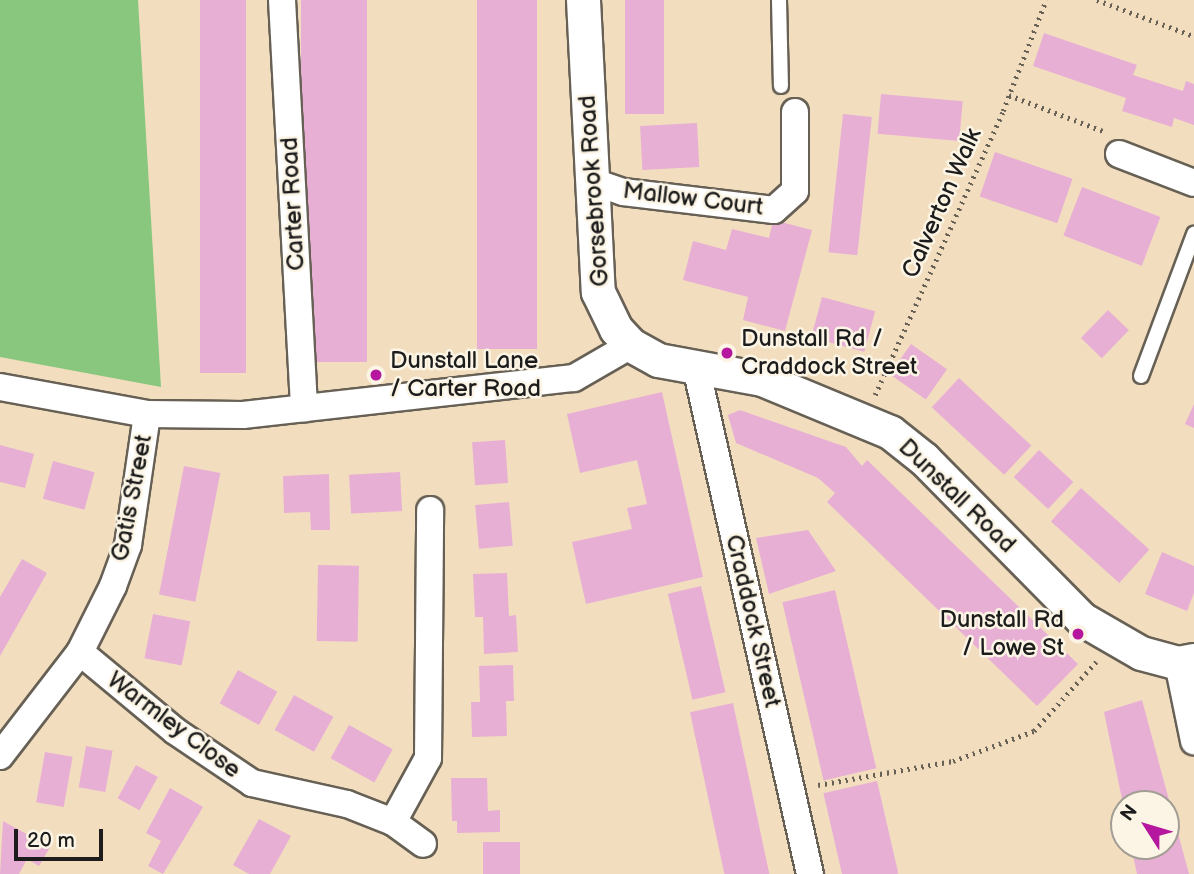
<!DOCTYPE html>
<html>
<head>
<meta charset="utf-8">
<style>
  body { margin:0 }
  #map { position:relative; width:1194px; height:874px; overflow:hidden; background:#f2debf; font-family:"Balsamiq Sans",sans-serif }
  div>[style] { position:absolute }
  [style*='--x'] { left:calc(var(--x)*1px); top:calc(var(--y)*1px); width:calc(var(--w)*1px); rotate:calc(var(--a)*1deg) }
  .green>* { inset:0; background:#8ac77e }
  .building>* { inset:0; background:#e8afd4; transform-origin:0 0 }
  .path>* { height:4.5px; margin-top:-2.25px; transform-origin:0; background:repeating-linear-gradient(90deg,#676055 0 2px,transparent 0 7px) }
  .roads { filter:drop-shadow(2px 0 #676055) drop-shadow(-2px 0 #676055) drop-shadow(0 2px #676055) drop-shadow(0 -2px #676055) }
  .service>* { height:14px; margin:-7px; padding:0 7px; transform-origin:7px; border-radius:7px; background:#fff }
  .minor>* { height:26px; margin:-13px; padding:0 13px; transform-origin:13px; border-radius:13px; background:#fff }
  .tertiary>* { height:33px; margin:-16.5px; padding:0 16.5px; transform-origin:16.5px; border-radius:16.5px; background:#fff }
  .dots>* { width:19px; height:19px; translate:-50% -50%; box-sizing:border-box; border:4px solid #fcf5e5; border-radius:50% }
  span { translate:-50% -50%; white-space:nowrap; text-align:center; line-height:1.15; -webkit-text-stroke:5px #fcf5e5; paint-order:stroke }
  .street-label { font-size:24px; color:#1c1c1c }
  .poi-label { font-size:24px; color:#1c1c1c }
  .left { translate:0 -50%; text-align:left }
  .right { translate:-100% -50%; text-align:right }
  .north { position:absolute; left:1110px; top:790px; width:70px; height:70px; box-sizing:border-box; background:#fcf5e5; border:2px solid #a29e95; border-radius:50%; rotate:307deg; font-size:19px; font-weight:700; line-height:28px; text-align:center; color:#1c1c1c }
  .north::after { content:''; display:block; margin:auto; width:24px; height:32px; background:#b5179e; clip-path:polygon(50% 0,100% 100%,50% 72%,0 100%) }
  .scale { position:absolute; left:14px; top:829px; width:89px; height:32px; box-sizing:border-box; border:4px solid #1c1c1c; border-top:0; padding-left:9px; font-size:21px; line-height:24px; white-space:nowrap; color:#1c1c1c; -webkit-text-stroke:5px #fcf5e5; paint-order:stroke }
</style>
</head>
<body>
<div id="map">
  <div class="green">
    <i style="clip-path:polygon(0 0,138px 0,161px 387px,0 357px)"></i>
  </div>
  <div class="building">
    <i style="left:200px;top:0;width:46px;height:373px"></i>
    <i style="left:301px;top:0;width:66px;height:362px"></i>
    <i style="left:477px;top:0;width:60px;height:349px"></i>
    <i style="left:625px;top:0;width:39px;height:114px"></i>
    <i style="clip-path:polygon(1044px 33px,1137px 65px,1133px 75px,1183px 91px,1186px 81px,1194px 84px,1194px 125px,1174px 118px,1172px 127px,1122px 111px,1126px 98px,1033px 66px)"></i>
    <i style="left:881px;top:94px;width:82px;height:40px;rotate:5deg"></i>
    <i style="left:843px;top:114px;width:29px;height:139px;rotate:6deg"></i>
    <i style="left:697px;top:123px;width:44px;height:57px;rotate:87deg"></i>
    <i style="left:995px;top:152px;width:82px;height:47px;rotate:19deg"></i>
    <i style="left:1082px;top:187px;width:84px;height:52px;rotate:21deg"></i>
    <i style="clip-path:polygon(773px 220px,812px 230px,785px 331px,743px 320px,748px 297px,683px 280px,693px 241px,726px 250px,732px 229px,769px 238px)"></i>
    <i style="left:822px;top:297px;width:55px;height:42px;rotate:15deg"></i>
    <i style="left:1108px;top:310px;width:29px;height:39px;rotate:44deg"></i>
    <i style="left:911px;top:344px;width:44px;height:37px;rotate:35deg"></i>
    <i style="left:959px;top:378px;width:99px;height:40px;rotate:43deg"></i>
    <i style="clip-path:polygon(662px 392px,703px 577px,586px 604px,572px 542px,632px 529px,627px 508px,647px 504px,637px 460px,580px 473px,567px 414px)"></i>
    <i style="clip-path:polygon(1194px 404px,1194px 428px,1185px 424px)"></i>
    <i style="clip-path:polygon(740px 410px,846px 447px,862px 466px,867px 460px,1078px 664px,1037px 706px,827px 502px,835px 493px,818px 478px,736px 443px,728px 415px)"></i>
    <i style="left:505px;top:440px;width:43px;height:33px;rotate:86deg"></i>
    <i style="clip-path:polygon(0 445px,34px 454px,25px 488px,0 482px)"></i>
    <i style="left:1039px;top:450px;width:47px;height:37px;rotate:43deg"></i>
    <i style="left:53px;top:461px;width:43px;height:39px;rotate:15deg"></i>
    <i style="left:184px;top:466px;width:37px;height:131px;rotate:11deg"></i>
    <i style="left:400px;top:472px;width:39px;height:51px;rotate:87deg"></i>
    <i style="clip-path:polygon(329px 474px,330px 530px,311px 530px,310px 512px,284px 513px,283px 476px)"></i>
    <i style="left:1081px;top:488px;width:92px;height:45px;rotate:42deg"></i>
    <i style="left:509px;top:502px;width:44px;height:34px;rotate:85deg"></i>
    <i style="clip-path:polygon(808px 530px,836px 571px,769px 594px,756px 538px)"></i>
    <i style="clip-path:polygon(1162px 552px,1194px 566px,1194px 593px,1187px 611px,1145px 594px)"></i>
    <i style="clip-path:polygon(22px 559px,47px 573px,0 656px,0 597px)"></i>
    <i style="left:318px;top:565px;width:41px;height:76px;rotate:1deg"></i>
    <i style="clip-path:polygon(507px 573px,509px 616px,516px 615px,518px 652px,484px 654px,483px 617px,475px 617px,473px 574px)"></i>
    <i style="left:701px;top:586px;width:109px;height:34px;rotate:77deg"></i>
    <i style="left:835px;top:590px;width:183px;height:54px;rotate:77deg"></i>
    <i style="left:153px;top:614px;width:38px;height:45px;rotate:11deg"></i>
    <i style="clip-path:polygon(513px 665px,514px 701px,506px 701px,507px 736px,472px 737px,471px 702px,480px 702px,479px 666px)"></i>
    <i style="left:238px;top:670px;width:45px;height:38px;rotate:29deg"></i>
    <i style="left:294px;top:695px;width:45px;height:40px;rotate:29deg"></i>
    <i style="clip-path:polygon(1142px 700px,1189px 874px,1137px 874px,1131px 846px,1166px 846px,1166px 804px,1123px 804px,1104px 712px)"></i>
    <i style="left:733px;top:703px;width:175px;height:44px;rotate:78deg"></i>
    <i style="left:349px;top:725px;width:50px;height:38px;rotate:29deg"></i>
    <i style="left:86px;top:746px;width:27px;height:42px;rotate:10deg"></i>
    <i style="left:45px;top:752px;width:28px;height:51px;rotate:10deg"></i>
    <i style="left:136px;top:765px;width:25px;height:38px;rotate:29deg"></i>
    <i style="clip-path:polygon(451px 778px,487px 778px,488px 811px,500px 810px,500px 832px,457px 833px,457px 821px,452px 821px)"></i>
    <i style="left:877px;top:781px;width:95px;height:55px;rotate:77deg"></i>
    <i style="clip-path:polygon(170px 788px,203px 807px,163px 874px,148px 866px,161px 841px,146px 833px)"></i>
    <i style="clip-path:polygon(259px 819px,291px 836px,270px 874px,249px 874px,233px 865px)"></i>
    <i style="clip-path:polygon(3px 821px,50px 847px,39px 866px,27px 859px,19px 874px,0 874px)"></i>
    <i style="left:483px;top:842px;width:37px;height:32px"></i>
  </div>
  <div class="path">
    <i style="--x:1097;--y:0;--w:103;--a:20.4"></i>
    <i style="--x:1009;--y:95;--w:101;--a:21"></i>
    <i style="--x:875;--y:395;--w:312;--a:-65.7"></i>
    <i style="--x:1003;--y:111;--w:119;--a:-68.8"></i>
    <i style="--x:818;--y:785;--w:137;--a:-10.1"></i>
    <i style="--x:953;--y:761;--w:86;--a:-20.3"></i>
    <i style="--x:1034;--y:731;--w:93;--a:-48.1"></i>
  </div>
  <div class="roads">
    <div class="service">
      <i style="--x:779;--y:0;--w:86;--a:88.7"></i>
      <i style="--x:1141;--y:376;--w:152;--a:-69.5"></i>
    </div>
    <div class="minor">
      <i style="--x:282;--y:0;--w:409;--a:86.9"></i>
      <i style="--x:1119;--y:154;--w:80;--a:21.1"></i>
      <i style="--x:591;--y:181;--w:34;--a:19"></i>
      <i style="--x:623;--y:192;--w:152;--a:6.8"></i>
      <i style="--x:774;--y:210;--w:28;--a:-42"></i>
      <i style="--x:795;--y:191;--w:79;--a:-90"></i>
      <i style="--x:696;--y:367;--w:520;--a:77.33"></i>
      <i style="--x:0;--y:387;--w:149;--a:10.4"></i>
      <i style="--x:147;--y:414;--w:96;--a:0.6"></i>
      <i style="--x:243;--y:415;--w:333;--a:-6.4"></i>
      <i style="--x:574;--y:378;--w:66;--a:-30.1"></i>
      <i style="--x:80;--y:652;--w:124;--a:39.7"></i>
      <i style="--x:175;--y:731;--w:93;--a:34"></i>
      <i style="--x:252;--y:783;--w:97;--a:12.5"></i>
      <i style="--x:347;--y:804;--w:49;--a:21.4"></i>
      <i style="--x:393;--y:822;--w:37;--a:36"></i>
      <i style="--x:1178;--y:663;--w:80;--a:78.4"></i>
      <i style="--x:0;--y:756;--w:131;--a:-52.4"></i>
      <i style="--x:80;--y:652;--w:74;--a:-63.4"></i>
      <i style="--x:113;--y:586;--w:44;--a:-69.9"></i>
      <i style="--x:128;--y:545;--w:132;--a:-81.7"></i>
      <i style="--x:393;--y:822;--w:73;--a:-61.3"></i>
      <i style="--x:428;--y:758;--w:248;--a:-89.5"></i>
    </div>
    <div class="tertiary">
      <i style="--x:583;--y:0;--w:292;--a:87.1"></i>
      <i style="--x:598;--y:292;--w:41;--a:64.1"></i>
      <i style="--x:616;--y:329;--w:22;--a:47"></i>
      <i style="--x:631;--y:345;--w:31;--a:29"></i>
      <i style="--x:658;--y:360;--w:106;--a:10.4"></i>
      <i style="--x:762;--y:379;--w:139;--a:22.5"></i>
      <i style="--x:890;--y:432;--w:43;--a:38.5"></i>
      <i style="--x:924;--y:459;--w:225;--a:45.4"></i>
      <i style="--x:1082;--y:619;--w:68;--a:30"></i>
      <i style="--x:1141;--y:653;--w:38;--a:15"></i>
      <i style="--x:1178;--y:663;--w:16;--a:-11"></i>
    </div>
  </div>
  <div class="dots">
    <i style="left:727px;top:353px;background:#b5179e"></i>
    <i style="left:376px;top:375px;background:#b5179e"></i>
    <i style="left:1078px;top:634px;background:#b5179e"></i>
  </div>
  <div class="street-label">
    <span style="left:594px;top:191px;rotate:-94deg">Gorsebrook Road</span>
    <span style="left:693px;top:199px;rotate:7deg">Mallow Court</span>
    <span style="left:942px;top:203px;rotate:-66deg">Calverton Walk</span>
    <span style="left:293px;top:204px;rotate:-93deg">Carter Road</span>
    <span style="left:957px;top:496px;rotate:44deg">Dunstall Road</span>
    <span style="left:132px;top:498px;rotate:-79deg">Gatis Street</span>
    <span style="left:753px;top:621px;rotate:77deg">Craddock Street</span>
    <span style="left:174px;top:725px;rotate:37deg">Warmley Close</span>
  </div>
  <div class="poi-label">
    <span class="left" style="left:741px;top:353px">Dunstall Rd /<br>Craddock Street</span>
    <span class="left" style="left:390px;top:375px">Dunstall Lane<br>/ Carter Road</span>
    <span class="right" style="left:1064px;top:634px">Dunstall Rd<br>/ Lowe St</span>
  </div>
  <div class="north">N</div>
  <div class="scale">20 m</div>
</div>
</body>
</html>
